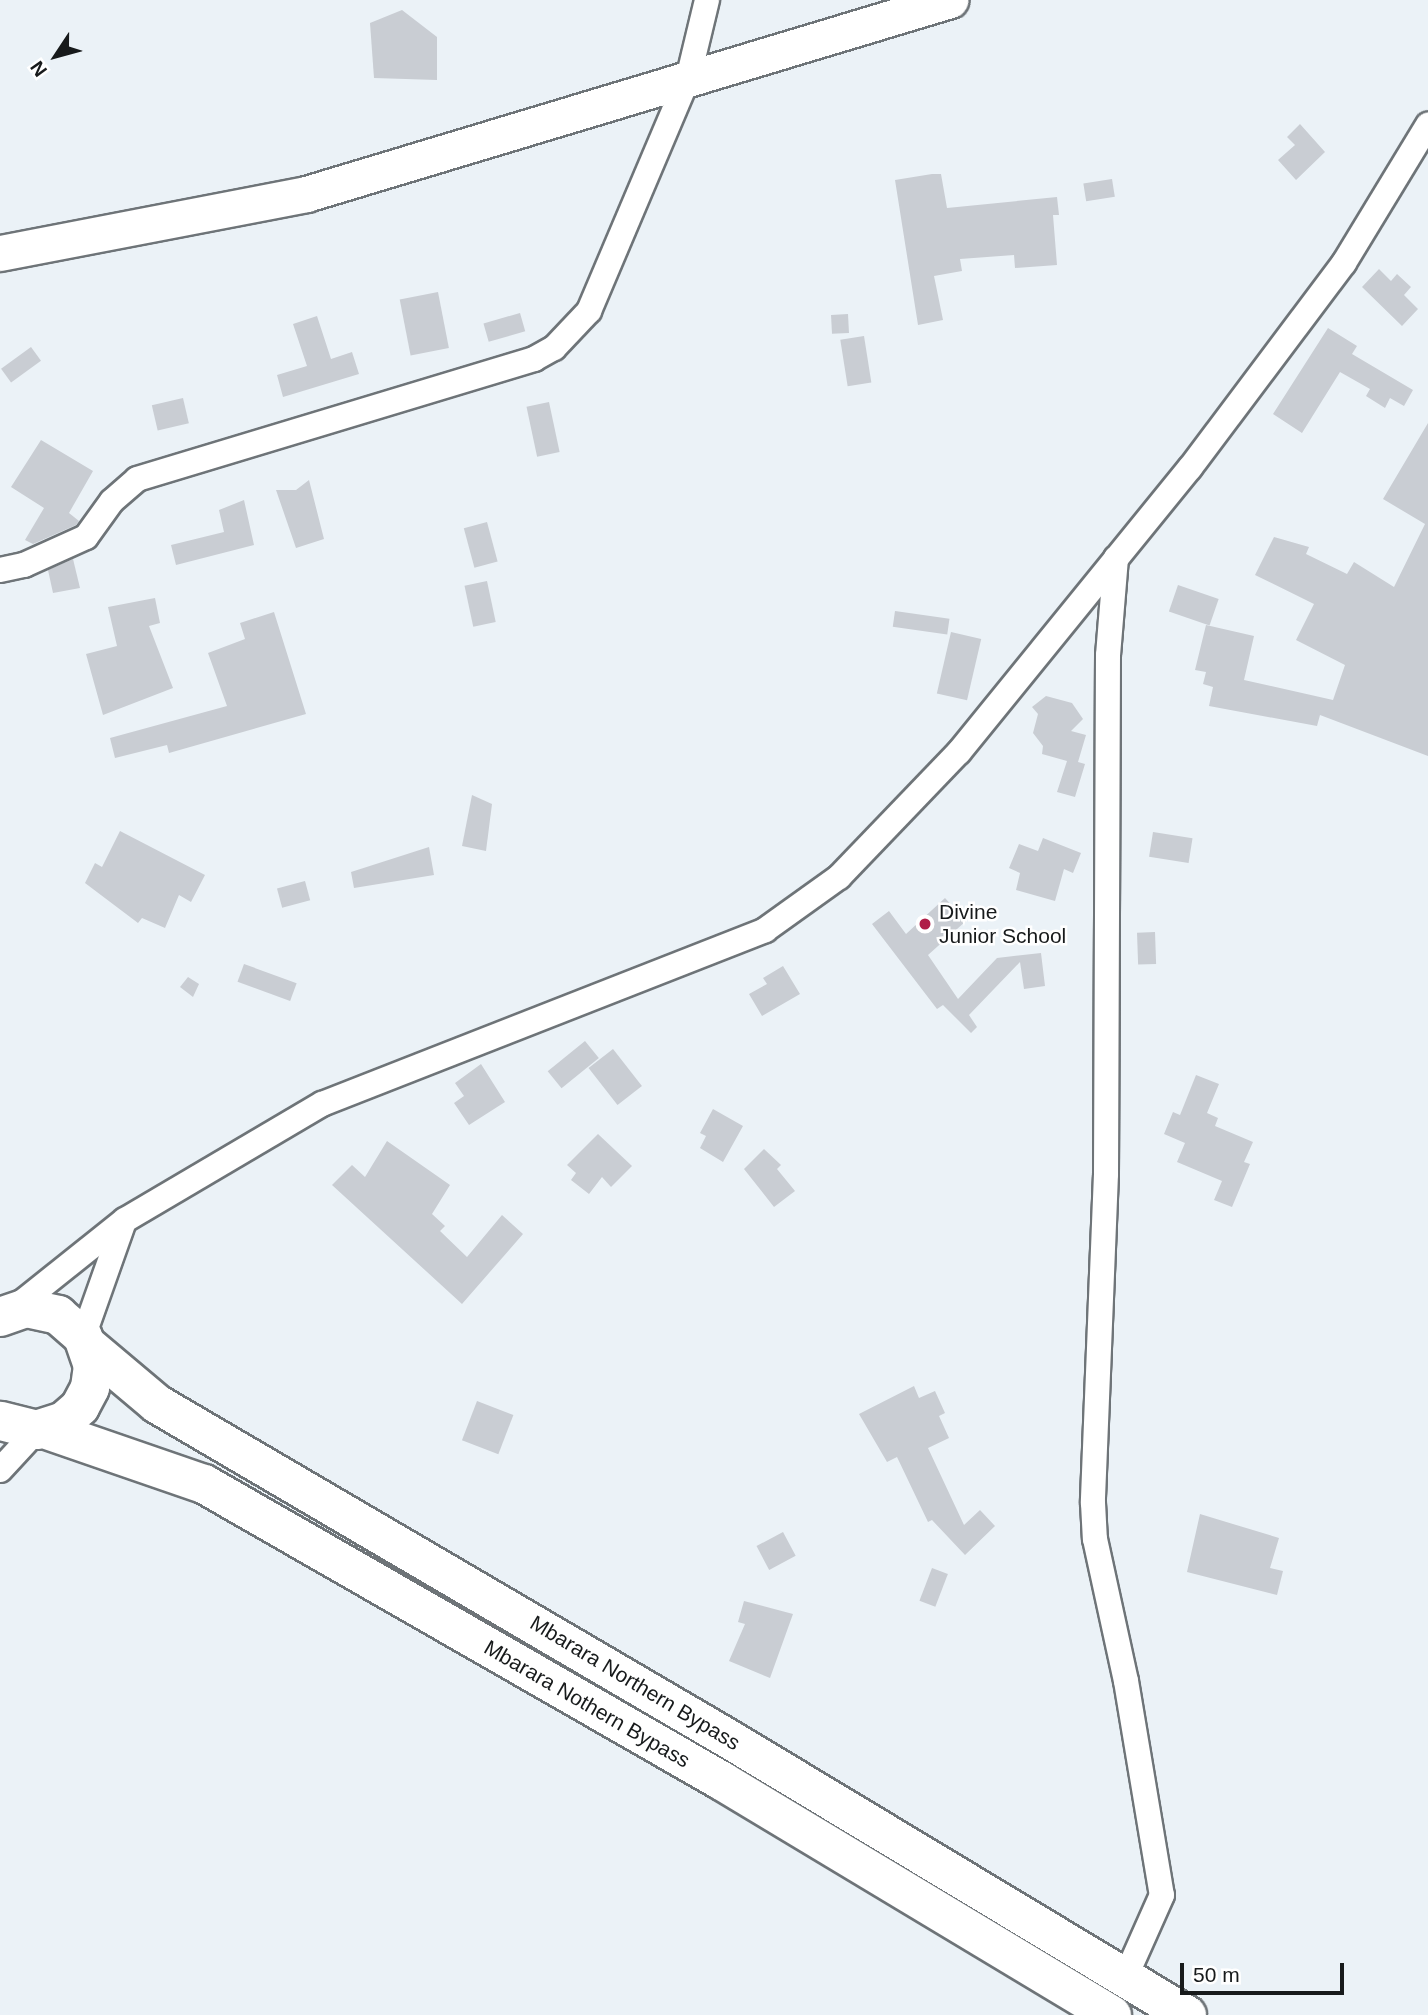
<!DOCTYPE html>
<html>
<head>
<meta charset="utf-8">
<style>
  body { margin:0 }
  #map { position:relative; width:1428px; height:2015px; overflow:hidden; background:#ebf2f7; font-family:Arial,sans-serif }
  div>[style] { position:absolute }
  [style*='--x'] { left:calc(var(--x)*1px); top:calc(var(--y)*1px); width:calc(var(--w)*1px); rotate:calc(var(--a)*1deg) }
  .building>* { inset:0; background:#c9cdd3; transform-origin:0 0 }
  .roads { filter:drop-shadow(2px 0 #6e7478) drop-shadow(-2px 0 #6e7478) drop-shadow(0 2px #6e7478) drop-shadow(0 -2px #6e7478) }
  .street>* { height:24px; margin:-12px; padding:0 12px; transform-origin:12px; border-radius:12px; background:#fff }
  .secondary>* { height:35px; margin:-17.5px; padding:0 17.5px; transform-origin:17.5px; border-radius:17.5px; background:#fff }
  .highway>* { height:38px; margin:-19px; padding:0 19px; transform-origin:19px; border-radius:19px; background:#fff }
  .dots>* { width:19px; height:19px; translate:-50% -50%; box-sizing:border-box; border:4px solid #fff; border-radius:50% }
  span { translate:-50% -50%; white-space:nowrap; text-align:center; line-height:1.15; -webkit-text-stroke:5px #fff; paint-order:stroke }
  .poi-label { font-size:21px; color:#171a1b }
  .left { translate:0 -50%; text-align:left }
  .street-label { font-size:21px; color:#171a1b }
  .north { position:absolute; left:21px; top:21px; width:70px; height:70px; -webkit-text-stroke:5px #fff; paint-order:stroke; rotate:234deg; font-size:19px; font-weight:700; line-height:28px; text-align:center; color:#171a1b }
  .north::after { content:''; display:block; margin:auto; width:24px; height:32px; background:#171a1b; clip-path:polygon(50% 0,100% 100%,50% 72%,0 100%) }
  .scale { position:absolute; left:1180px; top:1963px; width:164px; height:32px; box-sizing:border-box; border:4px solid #171a1b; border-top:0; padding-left:9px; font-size:21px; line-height:24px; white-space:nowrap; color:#171a1b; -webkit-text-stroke:5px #fff; paint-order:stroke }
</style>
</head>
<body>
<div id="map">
  <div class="building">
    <i style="clip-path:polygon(402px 10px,437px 37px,437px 80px,374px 78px,370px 23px)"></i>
    <i style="clip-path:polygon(1300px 124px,1325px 152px,1296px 180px,1278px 160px,1295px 145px,1287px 137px)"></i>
    <i style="clip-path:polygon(932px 174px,941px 174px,947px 208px,1057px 197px,1059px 215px,1053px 215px,1057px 265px,1015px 268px,1014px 255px,960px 259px,962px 271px,934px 276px,943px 320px,918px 325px,895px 180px)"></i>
    <i style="left:1112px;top:179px;width:18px;height:29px;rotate:81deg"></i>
    <i style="clip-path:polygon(1379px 269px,1391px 281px,1397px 274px,1411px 287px,1404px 295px,1418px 309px,1402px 326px,1362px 287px)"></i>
    <i style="left:438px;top:292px;width:57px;height:39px;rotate:79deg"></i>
    <i style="left:520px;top:313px;width:19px;height:38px;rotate:74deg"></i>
    <i style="left:848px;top:314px;width:19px;height:17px;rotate:87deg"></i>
    <i style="clip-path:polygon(317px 316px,331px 359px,352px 352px,359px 374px,283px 397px,277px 375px,307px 366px,293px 324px)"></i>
    <i style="clip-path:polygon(1328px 328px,1357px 346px,1352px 354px,1413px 390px,1404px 406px,1390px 398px,1385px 408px,1366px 396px,1370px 389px,1340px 372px,1302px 433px,1273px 414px)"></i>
    <i style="left:864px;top:336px;width:47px;height:24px;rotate:81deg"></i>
    <i style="left:31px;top:347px;width:17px;height:37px;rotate:54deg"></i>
    <i style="left:183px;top:398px;width:26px;height:32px;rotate:77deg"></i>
    <i style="left:549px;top:402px;width:51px;height:23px;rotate:78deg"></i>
    <i style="clip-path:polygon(1428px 423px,1428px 756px,1320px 715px,1317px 726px,1209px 706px,1213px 687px,1203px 684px,1206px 672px,1195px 670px,1206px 625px,1254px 636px,1244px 680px,1333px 700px,1345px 665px,1296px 640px,1314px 604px,1255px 575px,1274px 537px,1309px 547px,1306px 554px,1347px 574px,1354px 562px,1394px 587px,1425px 524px,1383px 499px)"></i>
    <i style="clip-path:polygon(41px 440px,93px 471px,69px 513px,79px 521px,76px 525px,33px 544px,25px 540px,44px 508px,11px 487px)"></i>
    <i style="clip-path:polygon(309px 480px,324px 539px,296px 548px,276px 490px,296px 490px)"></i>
    <i style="clip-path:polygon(244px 500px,254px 545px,176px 565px,171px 545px,224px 532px,219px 510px)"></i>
    <i style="left:487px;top:522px;width:41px;height:24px;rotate:75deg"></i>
    <i style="clip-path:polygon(73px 559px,80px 588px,53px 593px,48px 570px)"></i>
    <i style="left:487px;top:581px;width:42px;height:23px;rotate:78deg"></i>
    <i style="left:1178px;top:585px;width:43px;height:28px;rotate:19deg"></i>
    <i style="clip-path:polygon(155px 598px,160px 623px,149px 626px,173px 688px,103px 715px,86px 654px,117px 646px,108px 607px)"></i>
    <i style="left:895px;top:611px;width:55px;height:16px;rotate:8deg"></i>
    <i style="clip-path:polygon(274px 612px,306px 714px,169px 753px,167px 745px,115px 758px,110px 738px,227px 706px,208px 653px,245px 639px,240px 623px)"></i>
    <i style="left:951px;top:632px;width:31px;height:63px;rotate:13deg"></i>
    <i style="clip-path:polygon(1046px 696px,1072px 703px,1083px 719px,1071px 731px,1086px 735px,1078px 762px,1085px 764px,1075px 797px,1057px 792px,1067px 761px,1042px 754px,1043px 746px,1033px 733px,1038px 714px,1032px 707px)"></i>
    <i style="clip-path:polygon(472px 795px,492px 804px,486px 851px,462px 846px)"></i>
    <i style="clip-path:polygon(120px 831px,205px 875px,191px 902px,179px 895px,165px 928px,142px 918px,138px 923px,85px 883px,95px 863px,102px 867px)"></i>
    <i style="left:1153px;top:832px;width:40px;height:25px;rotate:9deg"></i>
    <i style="clip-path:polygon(1043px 838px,1081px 853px,1073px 873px,1064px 869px,1055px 901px,1016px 890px,1020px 873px,1009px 868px,1019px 844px,1038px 851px)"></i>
    <i style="clip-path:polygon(429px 847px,434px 875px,354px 888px,351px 872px)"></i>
    <i style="left:305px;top:881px;width:20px;height:29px;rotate:75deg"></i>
    <i style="clip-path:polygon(945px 898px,966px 921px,928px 955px,958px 999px,997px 958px,1041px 953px,1045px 986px,1024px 989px,1020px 962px,969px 1015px,977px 1027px,971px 1033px,943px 1005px,937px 1009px,872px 924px,889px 911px,906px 934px)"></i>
    <i style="left:1155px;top:932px;width:32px;height:18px;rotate:88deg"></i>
    <i style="left:244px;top:964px;width:56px;height:19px;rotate:20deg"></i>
    <i style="clip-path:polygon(783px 966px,800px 994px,762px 1016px,749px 994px,767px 984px,763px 978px)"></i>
    <i style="clip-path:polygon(188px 977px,199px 984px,193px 997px,180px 987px)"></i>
    <i style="left:585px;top:1041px;width:22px;height:48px;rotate:51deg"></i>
    <i style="left:613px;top:1049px;width:47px;height:31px;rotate:52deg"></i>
    <i style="clip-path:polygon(481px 1064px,505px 1102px,469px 1125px,454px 1103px,464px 1096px,455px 1083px)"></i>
    <i style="clip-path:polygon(1196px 1075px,1219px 1084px,1207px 1113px,1218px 1118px,1215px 1126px,1253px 1142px,1244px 1162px,1250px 1164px,1232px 1207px,1214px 1200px,1222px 1181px,1177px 1162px,1185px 1143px,1164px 1134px,1173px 1112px,1180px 1115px)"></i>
    <i style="clip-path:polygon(713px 1109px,743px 1126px,723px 1162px,700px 1148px,706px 1136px,700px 1133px)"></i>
    <i style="clip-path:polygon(598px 1134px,632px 1166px,611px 1187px,602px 1177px,589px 1194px,571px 1180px,576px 1173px,567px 1165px)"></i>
    <i style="clip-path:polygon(387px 1141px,450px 1185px,432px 1214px,445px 1226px,440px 1231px,467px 1257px,502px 1215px,523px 1234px,462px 1304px,332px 1185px,352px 1165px,365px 1177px)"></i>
    <i style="clip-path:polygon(764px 1149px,781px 1165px,777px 1169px,795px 1191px,774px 1207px,744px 1169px)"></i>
    <i style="clip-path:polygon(914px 1386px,919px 1398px,935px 1391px,945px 1413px,939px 1416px,949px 1438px,928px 1448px,964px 1525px,980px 1510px,995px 1526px,965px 1555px,932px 1520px,928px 1522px,897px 1457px,887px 1462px,859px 1414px)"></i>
    <i style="left:477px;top:1401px;width:39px;height:42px;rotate:21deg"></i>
    <i style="clip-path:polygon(1200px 1514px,1279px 1538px,1270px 1568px,1283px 1571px,1277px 1595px,1187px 1572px)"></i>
    <i style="left:783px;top:1532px;width:27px;height:30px;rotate:62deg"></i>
    <i style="left:932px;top:1568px;width:17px;height:35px;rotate:21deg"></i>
    <i style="clip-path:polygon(744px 1601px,793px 1614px,770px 1678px,729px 1661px,745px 1624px,738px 1622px)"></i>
  </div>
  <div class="roads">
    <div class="street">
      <i style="--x:1116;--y:558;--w:97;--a:94.7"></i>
      <i style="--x:1108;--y:655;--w:519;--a:90.22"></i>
      <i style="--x:1106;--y:1174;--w:329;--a:92.3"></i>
      <i style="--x:1093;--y:1503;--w:36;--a:87"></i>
      <i style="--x:1095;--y:1539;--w:145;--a:77.7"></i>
      <i style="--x:1126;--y:1681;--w:217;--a:80.5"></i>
      <i style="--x:1162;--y:1895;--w:91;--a:114"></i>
      <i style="--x:0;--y:570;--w:25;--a:-12"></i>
      <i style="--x:24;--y:565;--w:68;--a:-24.3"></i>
      <i style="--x:86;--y:537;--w:44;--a:-54.2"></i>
      <i style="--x:112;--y:501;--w:33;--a:-41"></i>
      <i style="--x:137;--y:479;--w:415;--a:-16.8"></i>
      <i style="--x:534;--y:359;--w:23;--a:-29"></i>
      <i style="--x:554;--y:348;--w:51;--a:-46.6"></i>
      <i style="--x:589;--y:311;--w:256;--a:-67"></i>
      <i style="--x:689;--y:75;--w:77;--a:-76.5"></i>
      <i style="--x:11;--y:1311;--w:146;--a:-38.6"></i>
      <i style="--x:125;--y:1220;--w:229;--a:-30.5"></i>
      <i style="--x:322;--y:1104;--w:476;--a:-21.4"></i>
      <i style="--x:765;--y:930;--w:91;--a:-35.6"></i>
      <i style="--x:839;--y:877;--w:173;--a:-46.2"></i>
      <i style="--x:959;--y:752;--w:366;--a:-50.9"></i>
      <i style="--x:1190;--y:468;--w:256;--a:-53.1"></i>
      <i style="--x:1344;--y:263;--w:162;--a:-58.7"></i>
      <i style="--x:83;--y:1337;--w:123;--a:-70.5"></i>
      <i style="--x:0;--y:1470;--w:54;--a:-47.2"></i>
    </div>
    <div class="secondary">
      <i style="--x:0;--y:253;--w:312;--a:-10.9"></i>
      <i style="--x:306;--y:194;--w:673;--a:-16.76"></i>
    </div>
    <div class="highway">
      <i style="--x:0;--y:1317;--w:28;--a:-19"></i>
      <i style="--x:26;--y:1308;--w:33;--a:12"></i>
      <i style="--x:58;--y:1315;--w:33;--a:41"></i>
      <i style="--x:83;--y:1337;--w:31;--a:71"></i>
      <i style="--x:93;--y:1366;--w:22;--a:98"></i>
      <i style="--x:90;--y:1388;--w:21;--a:118"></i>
      <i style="--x:80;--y:1407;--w:21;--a:139"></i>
      <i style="--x:64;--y:1421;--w:28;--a:162"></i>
      <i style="--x:37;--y:1430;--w:38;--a:-166"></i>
      <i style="--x:87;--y:1345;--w:92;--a:40.1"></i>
      <i style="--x:157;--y:1404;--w:661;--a:30.37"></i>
      <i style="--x:727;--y:1738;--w:537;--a:31.06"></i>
      <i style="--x:44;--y:1429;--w:169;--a:19"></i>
      <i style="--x:204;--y:1484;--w:597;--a:29.83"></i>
      <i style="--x:722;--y:1781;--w:455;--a:31"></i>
    </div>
  </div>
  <div class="dots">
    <i style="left:925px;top:924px;background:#af1d47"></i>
  </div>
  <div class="poi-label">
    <span class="left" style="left:939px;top:924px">Divine<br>Junior School</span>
  </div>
  <div class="street-label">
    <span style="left:635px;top:1683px;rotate:31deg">Mbarara Northern Bypass</span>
    <span style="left:587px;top:1704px;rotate:30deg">Mbarara Nothern Bypass</span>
  </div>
  <div class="north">N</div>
  <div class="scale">50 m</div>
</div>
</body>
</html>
